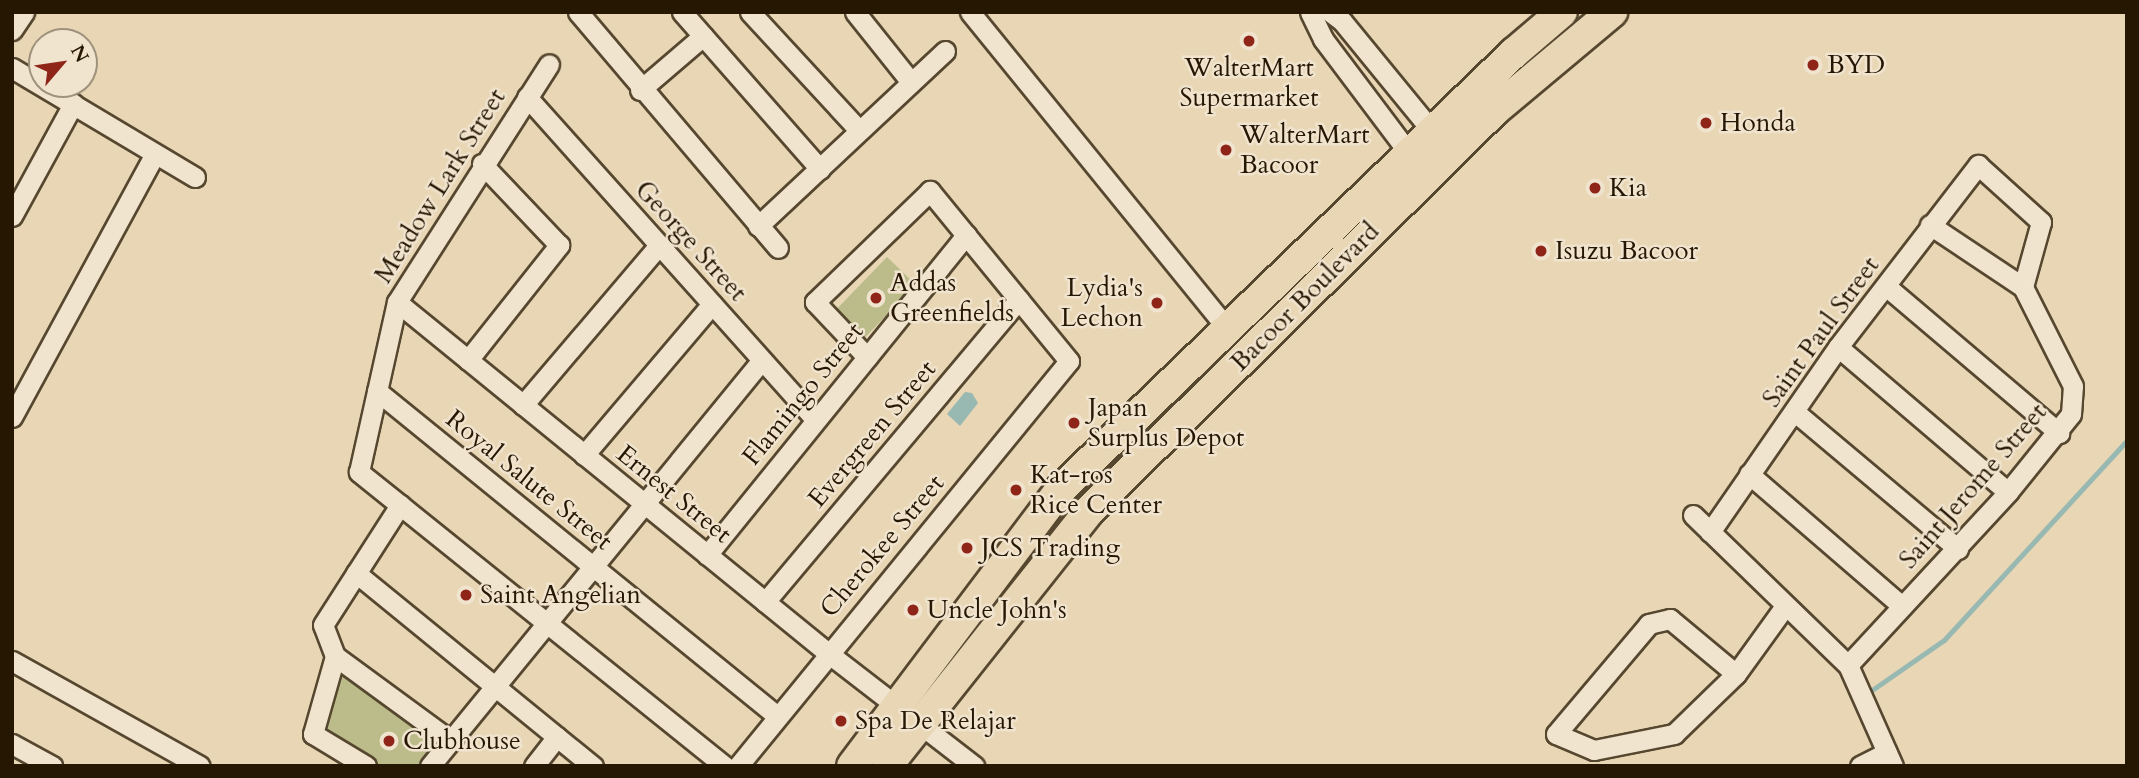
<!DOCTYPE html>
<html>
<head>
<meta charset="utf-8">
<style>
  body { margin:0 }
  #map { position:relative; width:2139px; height:778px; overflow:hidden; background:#e8d6b5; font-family:Cardo,serif }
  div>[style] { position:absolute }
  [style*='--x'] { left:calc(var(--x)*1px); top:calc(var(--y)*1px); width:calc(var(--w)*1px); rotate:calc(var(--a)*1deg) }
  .green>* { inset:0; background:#bbbc8a; transform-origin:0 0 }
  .water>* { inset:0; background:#98b8b2 }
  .stream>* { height:5px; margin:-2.5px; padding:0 2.5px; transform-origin:2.5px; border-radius:2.5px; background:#98b8b2 }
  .roads { filter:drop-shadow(2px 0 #56472f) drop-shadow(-2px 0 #56472f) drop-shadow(0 2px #56472f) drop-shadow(0 -2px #56472f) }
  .minor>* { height:19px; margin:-9.5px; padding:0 9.5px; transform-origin:9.5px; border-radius:9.5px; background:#f0e4cf }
  .primary>* { height:30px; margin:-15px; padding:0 15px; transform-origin:15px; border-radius:15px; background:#e8d6b5 }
  .dots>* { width:19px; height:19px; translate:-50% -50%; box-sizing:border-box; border:4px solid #f0e4cf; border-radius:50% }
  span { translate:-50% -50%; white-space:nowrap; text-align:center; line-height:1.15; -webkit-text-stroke:5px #f0e4cf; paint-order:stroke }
  .poi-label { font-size:26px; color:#261702 }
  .left { translate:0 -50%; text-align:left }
  .right { translate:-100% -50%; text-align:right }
  .street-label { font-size:26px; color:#261702 }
  .frame { position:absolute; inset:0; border:14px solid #261702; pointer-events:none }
  .north { position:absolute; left:28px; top:28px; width:70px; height:70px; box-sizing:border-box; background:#f0e4cf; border:2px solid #9f927d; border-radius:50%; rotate:61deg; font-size:19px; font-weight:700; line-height:28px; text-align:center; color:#261702 }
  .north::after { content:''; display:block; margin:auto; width:24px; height:32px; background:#8f2418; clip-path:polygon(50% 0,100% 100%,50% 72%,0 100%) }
</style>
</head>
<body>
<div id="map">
  <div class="green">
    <i style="left:887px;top:257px;width:40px;height:74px;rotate:44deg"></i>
    <i style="clip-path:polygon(335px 656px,451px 741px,430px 766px,366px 766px,313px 734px)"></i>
  </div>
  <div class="water">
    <i style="clip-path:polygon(965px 392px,972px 393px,978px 403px,960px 426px,947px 414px)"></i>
  </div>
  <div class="stream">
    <i style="--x:1872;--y:690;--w:88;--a:-34.8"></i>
    <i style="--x:1944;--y:640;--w:271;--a:-47.5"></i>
  </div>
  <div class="roads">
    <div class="minor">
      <i style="--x:578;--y:12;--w:309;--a:49.7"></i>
      <i style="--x:682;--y:12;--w:209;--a:48.7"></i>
      <i style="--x:750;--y:12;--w:161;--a:47.3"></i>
      <i style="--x:855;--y:12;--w:88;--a:51.4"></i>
      <i style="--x:970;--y:12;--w:409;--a:50.9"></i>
      <i style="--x:1310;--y:12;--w:30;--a:64"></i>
      <i style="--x:1323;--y:39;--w:143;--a:53"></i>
      <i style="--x:1330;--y:12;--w:15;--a:37"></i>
      <i style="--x:1342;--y:21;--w:142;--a:50.7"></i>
      <i style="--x:12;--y:30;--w:22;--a:-56"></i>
      <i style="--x:12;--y:68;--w:213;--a:30.8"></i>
      <i style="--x:640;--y:90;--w:83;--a:-40.6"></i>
      <i style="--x:527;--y:97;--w:433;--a:48.2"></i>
      <i style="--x:12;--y:216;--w:128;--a:-61.4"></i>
      <i style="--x:758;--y:226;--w:256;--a:-43.1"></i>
      <i style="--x:1887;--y:287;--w:226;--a:40.3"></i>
      <i style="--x:397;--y:302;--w:556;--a:39.16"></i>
      <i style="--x:828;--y:653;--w:185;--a:37.7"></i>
      <i style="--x:1838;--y:347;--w:223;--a:40.5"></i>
      <i style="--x:468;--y:360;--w:147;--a:-51.6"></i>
      <i style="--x:559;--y:245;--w:112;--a:-133.5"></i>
      <i style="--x:377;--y:391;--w:515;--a:39.09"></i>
      <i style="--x:523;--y:405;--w:210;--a:-49.6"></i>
      <i style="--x:1795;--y:412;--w:213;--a:40"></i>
      <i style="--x:12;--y:417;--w:298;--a:-61.5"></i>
      <i style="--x:584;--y:455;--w:198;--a:-49.7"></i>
      <i style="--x:1749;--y:474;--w:201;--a:40.8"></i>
      <i style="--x:400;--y:505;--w:417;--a:38.8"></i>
      <i style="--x:1693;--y:515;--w:216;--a:44.1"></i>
      <i style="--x:1848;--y:665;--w:111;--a:66"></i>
      <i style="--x:1710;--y:532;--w:225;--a:-55.3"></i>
      <i style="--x:1838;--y:347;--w:230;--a:-52.4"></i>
      <i style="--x:1978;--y:165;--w:85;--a:42.1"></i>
      <i style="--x:2041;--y:222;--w:67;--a:105.5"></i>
      <i style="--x:707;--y:555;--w:412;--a:-51"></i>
      <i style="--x:356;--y:573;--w:306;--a:39.2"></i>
      <i style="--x:765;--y:602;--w:395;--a:-50"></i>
      <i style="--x:335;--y:656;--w:144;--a:36.2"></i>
      <i style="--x:12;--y:661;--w:215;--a:29.2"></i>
      <i style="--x:1848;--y:665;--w:236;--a:-47.2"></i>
      <i style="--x:2008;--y:492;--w:100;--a:-51.1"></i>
      <i style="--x:2071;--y:414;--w:28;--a:-86"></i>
      <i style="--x:2073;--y:386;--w:111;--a:-116.8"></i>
      <i style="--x:2023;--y:287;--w:112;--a:-146.3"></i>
      <i style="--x:1736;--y:674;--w:86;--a:-140.2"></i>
      <i style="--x:1670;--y:619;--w:22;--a:167"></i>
      <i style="--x:1649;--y:624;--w:144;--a:130.2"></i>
      <i style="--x:1556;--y:734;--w:41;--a:22.8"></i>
      <i style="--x:1594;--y:750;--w:82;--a:-11.3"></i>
      <i style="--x:1674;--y:734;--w:86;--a:-44.1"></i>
      <i style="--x:1736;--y:674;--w:84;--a:-54.2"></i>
      <i style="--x:12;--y:744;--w:46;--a:28.8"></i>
      <i style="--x:366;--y:766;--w:62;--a:-148.9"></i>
      <i style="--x:313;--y:734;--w:81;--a:-74.2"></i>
      <i style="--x:335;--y:656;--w:33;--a:-111"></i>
      <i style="--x:323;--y:625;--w:143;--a:-57.3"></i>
      <i style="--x:400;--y:505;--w:53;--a:-141.2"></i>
      <i style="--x:359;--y:472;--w:174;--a:-77.4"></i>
      <i style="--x:397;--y:302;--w:282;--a:-57.4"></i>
      <i style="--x:430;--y:766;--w:524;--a:-50.73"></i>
      <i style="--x:534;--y:766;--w:37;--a:-52"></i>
      <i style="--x:738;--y:766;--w:523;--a:-50.74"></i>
      <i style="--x:1069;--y:361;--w:220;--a:-129.3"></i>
      <i style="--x:930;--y:191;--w:160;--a:136"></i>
      <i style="--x:815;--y:302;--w:76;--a:46.6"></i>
      <i style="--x:1860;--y:766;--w:30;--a:-27"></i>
    </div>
    <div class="primary">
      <i style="--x:852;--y:766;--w:346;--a:-53"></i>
      <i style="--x:1060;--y:490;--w:630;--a:-43.91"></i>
      <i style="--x:1514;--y:53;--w:63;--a:-40.5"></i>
      <i style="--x:887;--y:766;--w:324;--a:-51.6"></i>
      <i style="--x:1088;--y:512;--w:572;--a:-44.65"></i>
      <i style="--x:1495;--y:110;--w:153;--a:-39.9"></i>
    </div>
  </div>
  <div class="dots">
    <i style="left:1249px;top:41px;background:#8f2418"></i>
    <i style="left:1813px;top:65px;background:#8f2418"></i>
    <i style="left:1706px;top:123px;background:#8f2418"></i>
    <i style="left:1226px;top:150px;background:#8f2418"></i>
    <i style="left:1595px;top:188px;background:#8f2418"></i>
    <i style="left:1541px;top:251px;background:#8f2418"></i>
    <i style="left:876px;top:298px;background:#8f2418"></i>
    <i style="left:1157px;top:303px;background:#8f2418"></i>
    <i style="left:1074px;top:423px;background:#8f2418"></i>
    <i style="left:1016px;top:490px;background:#8f2418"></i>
    <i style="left:967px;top:548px;background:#8f2418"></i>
    <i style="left:466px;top:595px;background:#8f2418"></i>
    <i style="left:913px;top:610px;background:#8f2418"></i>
    <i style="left:841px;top:721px;background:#8f2418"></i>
    <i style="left:389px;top:741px;background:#8f2418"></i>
  </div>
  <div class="poi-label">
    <span class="left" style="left:1827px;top:65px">BYD</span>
    <span style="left:1249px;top:83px">WalterMart<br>Supermarket</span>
    <span class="left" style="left:1720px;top:123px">Honda</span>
    <span class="left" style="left:1240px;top:150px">WalterMart<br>Bacoor</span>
    <span class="left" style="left:1609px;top:188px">Kia</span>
    <span class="left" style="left:1555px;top:251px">Isuzu Bacoor</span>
    <span class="left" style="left:890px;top:298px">Addas<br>Greenfields</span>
    <span class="right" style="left:1143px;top:303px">Lydia's<br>Lechon</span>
    <span class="left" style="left:1088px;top:423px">Japan<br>Surplus Depot</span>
    <span class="left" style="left:1030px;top:490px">Kat-ros<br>Rice Center</span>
    <span class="left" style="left:981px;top:548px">JCS Trading</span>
    <span class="left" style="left:480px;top:595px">Saint Angelian</span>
    <span class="left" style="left:927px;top:610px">Uncle John's</span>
    <span class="left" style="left:855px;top:721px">Spa De Relajar</span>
    <span class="left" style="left:403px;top:741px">Clubhouse</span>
  </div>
  <div class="street-label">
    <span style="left:440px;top:186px;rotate:-58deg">Meadow Lark Street</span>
    <span style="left:691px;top:241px;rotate:48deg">George Street</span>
    <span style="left:1305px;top:297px;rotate:-45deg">Bacoor Boulevard</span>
    <span style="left:1821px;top:332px;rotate:-54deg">Saint Paul Street</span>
    <span style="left:803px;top:394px;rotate:-51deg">Flamingo Street</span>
    <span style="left:872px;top:434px;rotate:-50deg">Evergreen Street</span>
    <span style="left:529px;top:480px;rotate:39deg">Royal Salute Street</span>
    <span style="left:1973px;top:486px;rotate:-49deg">Saint Jerome Street</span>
    <span style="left:674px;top:494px;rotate:39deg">Ernest Street</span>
    <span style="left:882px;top:546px;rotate:-50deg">Cherokee Street</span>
  </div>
  <div class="frame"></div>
  <div class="north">N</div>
</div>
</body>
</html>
